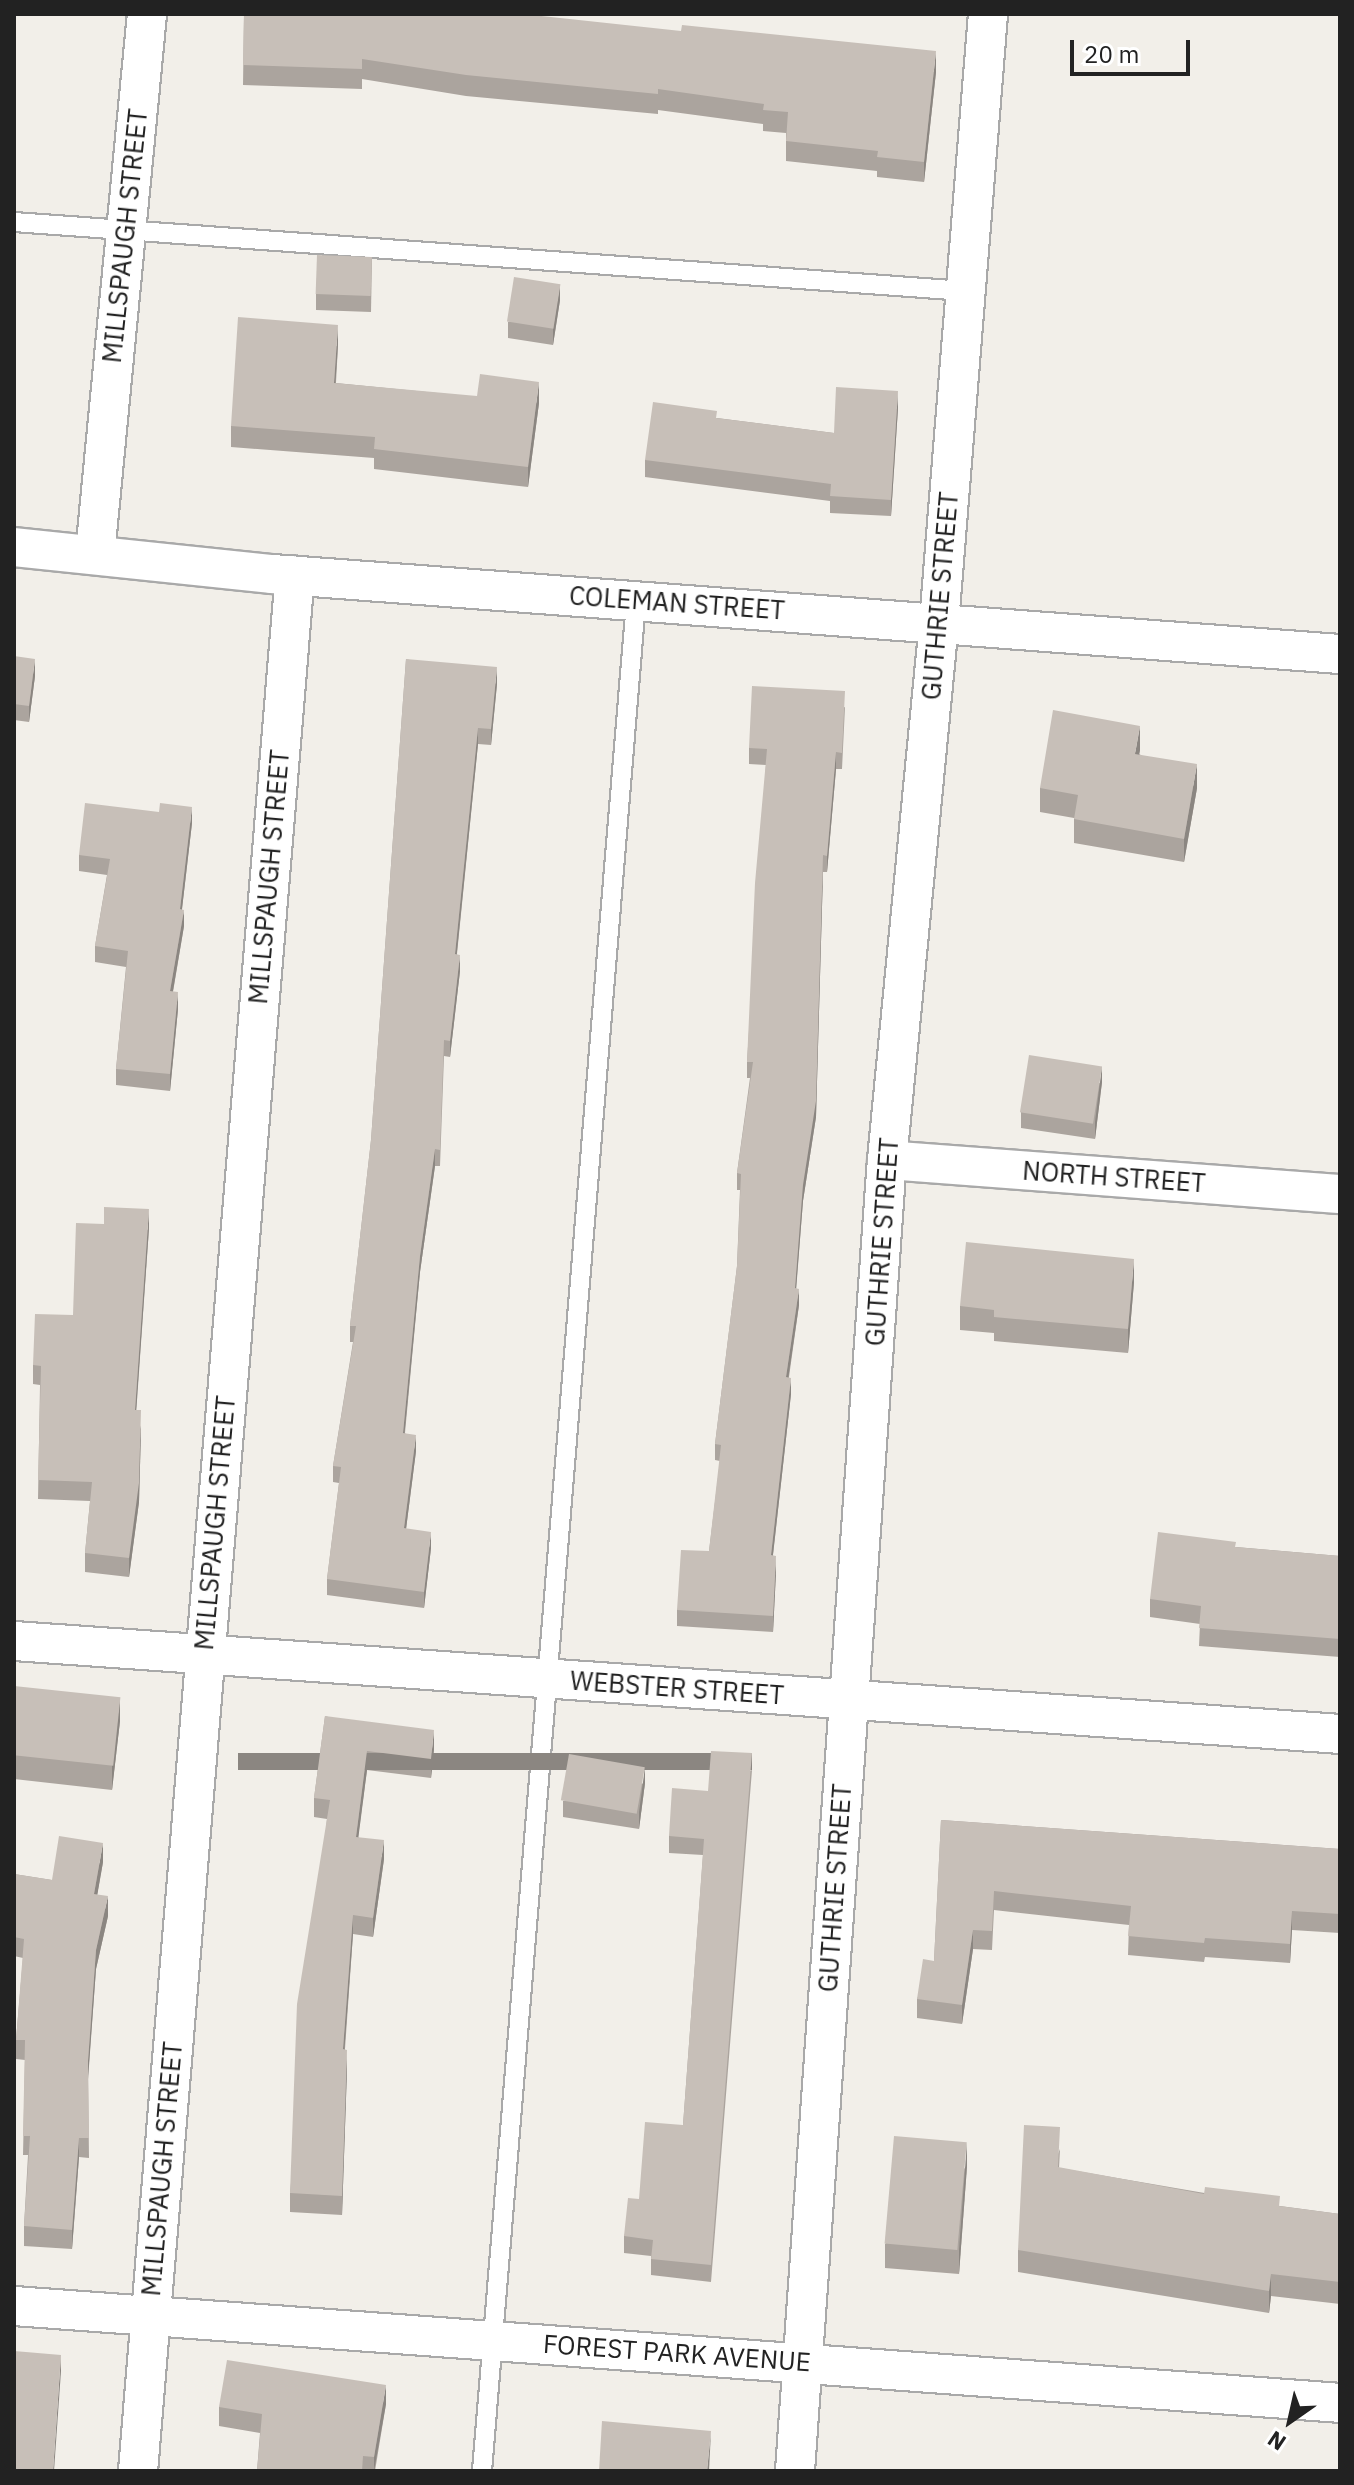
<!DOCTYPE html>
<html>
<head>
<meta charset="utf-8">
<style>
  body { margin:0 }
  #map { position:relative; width:1354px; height:2485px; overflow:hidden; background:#f2efe9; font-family:"IBM Plex Sans",sans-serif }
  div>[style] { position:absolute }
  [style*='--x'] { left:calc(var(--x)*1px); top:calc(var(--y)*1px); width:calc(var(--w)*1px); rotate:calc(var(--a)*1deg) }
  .roads { filter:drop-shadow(2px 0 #a9a9a9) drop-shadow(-2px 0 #a9a9a9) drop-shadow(0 2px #a9a9a9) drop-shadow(0 -2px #a9a9a9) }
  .lane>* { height:18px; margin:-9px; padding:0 9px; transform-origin:9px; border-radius:9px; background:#fff }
  .street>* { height:38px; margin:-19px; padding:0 19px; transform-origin:19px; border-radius:19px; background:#fff }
  .wall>* { inset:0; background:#aba49e }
  .shaded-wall>* { inset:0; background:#8b8681; transform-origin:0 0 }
  .building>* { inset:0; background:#c7bfb8; transform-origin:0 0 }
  span { translate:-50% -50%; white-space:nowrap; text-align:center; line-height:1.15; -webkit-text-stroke:6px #fff; paint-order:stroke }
  .street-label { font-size:26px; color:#222 }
  .frame { position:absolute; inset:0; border:16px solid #222; pointer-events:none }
  .north { position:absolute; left:1250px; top:2381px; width:80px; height:80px; -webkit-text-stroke:6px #fff; paint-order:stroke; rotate:214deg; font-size:22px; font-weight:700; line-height:32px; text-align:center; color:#222 }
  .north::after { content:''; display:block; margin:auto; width:28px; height:36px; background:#222; clip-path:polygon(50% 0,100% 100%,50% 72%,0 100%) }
  .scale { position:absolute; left:1070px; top:40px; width:120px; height:36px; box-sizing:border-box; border:4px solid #222; border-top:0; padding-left:10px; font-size:24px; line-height:28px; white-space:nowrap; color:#222; -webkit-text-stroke:6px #fff; paint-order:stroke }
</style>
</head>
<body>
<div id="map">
  <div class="roads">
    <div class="lane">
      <i style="--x:14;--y:222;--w:954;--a:4.15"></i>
      <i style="--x:482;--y:2471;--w:1877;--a:-85.29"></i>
    </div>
    <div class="street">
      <i style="--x:14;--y:547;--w:260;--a:6"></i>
      <i style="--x:273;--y:574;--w:1070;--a:4.29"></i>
      <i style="--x:95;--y:554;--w:542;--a:-84.5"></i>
      <i style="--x:887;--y:1160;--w:454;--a:4.3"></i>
      <i style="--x:14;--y:1641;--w:1329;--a:4.01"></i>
      <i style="--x:14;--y:2306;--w:1330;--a:4.18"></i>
      <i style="--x:138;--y:2471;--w:1902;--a:-85.27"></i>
      <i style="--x:795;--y:2471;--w:1314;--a:-85.99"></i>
      <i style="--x:887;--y:1160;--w:540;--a:-84.47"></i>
      <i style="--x:939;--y:623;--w:611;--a:-85.4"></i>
    </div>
  </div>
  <div class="wall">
    <i style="clip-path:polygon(244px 14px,936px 72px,924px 182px,877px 177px,877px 171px,786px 161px,786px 133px,763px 131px,763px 124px,658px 110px,658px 114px,466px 96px,362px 79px,362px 89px,243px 85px)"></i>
    <i style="clip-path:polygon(372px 257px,371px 312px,316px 310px,316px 294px)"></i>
    <i style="clip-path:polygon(560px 300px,553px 345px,508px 338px,508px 322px)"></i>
    <i style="clip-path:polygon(338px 345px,336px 383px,539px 403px,528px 487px,374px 469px,374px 458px,231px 447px,231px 426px)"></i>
    <i style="clip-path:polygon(898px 408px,891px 516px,830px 513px,830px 501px,645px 477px,645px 460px,717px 418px,834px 433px)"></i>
    <i style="clip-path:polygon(14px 656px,35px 676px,29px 722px,14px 720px)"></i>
    <i style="clip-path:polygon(406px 659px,497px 684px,491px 745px,478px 744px,457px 954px,460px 971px,450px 1057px,444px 1056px,440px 1166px,435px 1166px,420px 1272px,405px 1433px,416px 1451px,406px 1529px,431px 1548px,424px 1608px,327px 1595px,327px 1579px,339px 1483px,333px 1482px,333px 1466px,353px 1342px,350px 1342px,350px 1326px,371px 1140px)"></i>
    <i style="clip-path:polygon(845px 707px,842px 769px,836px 769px,827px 872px,823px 872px,816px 1117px,803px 1201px,796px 1288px,799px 1305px,789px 1377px,791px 1394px,773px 1555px,776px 1572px,773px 1632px,677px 1626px,677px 1610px,709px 1551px,720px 1461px,715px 1460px,715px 1444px,737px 1266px,740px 1190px,737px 1190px,737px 1173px,750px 1078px,747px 1078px,747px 1062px,766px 765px,749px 764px,749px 748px)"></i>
    <i style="clip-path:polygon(1140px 750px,1139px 754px,1197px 788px,1184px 862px,1074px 843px,1074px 818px,1040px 812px,1040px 788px)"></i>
    <i style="clip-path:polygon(192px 823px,182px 909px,184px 926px,173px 992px,178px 1009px,170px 1091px,116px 1085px,116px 1069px,126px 967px,95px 962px,95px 946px,107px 875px,79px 871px,79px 855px)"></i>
    <i style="clip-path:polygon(1102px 1082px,1095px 1139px,1021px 1128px,1021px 1112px)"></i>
    <i style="clip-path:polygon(149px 1228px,136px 1410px,141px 1429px,139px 1502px,129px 1577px,85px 1572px,85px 1553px,90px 1501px,38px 1499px,40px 1385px,33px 1384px,33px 1365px,73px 1315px)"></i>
    <i style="clip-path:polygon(1134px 1282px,1128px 1353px,994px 1341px,994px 1333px,960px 1330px,960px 1306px)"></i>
    <i style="clip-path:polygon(1236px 1547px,1340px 1556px,1340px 1657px,1199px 1646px,1200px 1624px,1150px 1617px,1150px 1599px)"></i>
    <i style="clip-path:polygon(14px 1686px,120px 1721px,112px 1790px,14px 1779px)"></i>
    <i style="clip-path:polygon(325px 1716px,434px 1749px,431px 1778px,367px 1770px,358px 1837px,384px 1859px,373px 1937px,353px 1934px,345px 2049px,347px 2069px,342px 2215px,290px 2212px,290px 2193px,327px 1819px,314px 1817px,314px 1798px)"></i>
    <i style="clip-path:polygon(752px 1770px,711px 2282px,651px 2275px,651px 2256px,624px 2253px,624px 2236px,639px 2199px,683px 2125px,703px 1855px,669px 1853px,669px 1836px,708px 1791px)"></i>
    <i style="clip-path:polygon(645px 1783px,639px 1829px,563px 1817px,563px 1801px)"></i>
    <i style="clip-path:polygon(941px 1820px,1340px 1849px,1340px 1933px,1292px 1930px,1290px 1963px,1205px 1957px,1204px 1962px,1128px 1955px,1129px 1925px,994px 1910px,992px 1950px,973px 1949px,962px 2024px,917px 2018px,917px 1999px,934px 1961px)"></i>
    <i style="clip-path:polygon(103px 1862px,97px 1895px,108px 1916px,96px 1969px,88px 2076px,89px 2158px,79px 2157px,72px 2249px,24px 2246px,24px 2226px,28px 2155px,23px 2155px,25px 2060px,16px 2059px,16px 2040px,23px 1958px,14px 1956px,14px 1874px,52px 1880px)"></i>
    <i style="clip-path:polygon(1060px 2149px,1059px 2168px,1280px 2206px,1340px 2214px,1340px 2304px,1271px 2296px,1269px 2313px,1018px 2272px,1018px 2250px)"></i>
    <i style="clip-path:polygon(967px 2166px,959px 2274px,885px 2268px,885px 2244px)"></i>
    <i style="clip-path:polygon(386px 2404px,375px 2471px,257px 2471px,260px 2433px,219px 2426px,219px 2407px)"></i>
  </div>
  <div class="shaded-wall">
    <i style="clip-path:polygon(936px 51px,936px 72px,924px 182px,924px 162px)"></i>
    <i style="clip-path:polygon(560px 284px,560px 300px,553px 345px,553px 329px)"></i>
    <i style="clip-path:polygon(338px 325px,338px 345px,334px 403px,334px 383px)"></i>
    <i style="clip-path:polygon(539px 382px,539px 403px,528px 487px,528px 467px)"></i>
    <i style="clip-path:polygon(898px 391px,898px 408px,891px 516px,891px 500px)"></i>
    <i style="clip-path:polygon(35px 659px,35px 676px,29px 722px,29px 706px)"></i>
    <i style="clip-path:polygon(497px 667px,497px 684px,491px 745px,491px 729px)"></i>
    <i style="clip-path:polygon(1140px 726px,1140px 750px,1135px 778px,1135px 754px)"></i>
    <i style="clip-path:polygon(478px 728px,478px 744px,455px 971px,455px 954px)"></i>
    <i style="clip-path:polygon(836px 752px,836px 769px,827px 872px,827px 856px)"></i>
    <i style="clip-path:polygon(1197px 764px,1197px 788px,1184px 862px,1184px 839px)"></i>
    <i style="clip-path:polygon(192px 807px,192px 823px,180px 926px,180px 909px)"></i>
    <i style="clip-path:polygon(823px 872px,816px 1117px,803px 1201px,795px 1304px,795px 1288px)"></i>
    <i style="clip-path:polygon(184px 910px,184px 926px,170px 1008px,170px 991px)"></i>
    <i style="clip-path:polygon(460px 955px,460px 971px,450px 1057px,450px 1041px)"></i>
    <i style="clip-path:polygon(178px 992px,178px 1009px,170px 1091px,170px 1074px)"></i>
    <i style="clip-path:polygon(1102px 1066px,1102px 1082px,1095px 1139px,1095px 1122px)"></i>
    <i style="clip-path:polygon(435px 1149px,435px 1166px,420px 1272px,403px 1449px,403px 1433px,420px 1256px)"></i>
    <i style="clip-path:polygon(149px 1209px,149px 1228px,135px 1429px,135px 1410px)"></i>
    <i style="clip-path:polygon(1134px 1259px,1134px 1282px,1128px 1353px,1128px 1329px)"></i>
    <i style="clip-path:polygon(799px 1289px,799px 1305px,786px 1393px,786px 1377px)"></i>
    <i style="clip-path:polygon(791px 1378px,791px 1394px,771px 1572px,771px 1555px)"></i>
    <i style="clip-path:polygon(141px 1429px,139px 1502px,129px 1577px,129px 1558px)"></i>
    <i style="clip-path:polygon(416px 1435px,416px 1451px,404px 1545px,404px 1528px)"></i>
    <i style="clip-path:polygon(431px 1532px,431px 1548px,424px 1608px,424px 1592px)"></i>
    <i style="clip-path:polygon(776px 1556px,776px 1572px,773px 1632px,773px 1616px)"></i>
    <i style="clip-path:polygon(120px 1697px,120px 1721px,112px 1790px,112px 1766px)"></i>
    <i style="clip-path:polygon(434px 1730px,434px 1749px,431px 1778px,431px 1759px)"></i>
    <i style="clip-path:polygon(367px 1751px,367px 1770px,356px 1856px,356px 1837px)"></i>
    <i style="left:752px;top:1753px;width:17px;height:514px;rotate:90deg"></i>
    <i style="clip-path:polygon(645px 1767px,645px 1783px,639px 1829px,639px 1812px)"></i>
    <i style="clip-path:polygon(384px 1840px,384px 1859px,373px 1937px,373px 1918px)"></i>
    <i style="clip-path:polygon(103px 1843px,103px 1862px,94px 1914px,94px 1894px)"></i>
    <i style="clip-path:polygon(108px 1896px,108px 1916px,96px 1969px,88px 2080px,88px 2061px,96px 1950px)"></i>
    <i style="clip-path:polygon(1292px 1911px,1292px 1930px,1290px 1963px,1290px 1944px)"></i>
    <i style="clip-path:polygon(353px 1915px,353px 1934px,343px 2068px,343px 2049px)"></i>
    <i style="clip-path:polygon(973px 1930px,973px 1949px,962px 2024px,962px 2005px)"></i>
    <i style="clip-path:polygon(347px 2050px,347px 2069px,342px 2215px,342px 2196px)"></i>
    <i style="clip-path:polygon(79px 2138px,79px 2157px,72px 2249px,72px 2230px)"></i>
    <i style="clip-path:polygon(967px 2142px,967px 2166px,959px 2274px,959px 2250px)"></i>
    <i style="clip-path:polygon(1271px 2274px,1271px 2296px,1269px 2313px,1269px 2291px)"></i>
    <i style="clip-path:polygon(61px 2355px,61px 2371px,54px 2471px,53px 2471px)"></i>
    <i style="clip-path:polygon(386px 2385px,386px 2404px,374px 2471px,374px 2457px)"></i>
    <i style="clip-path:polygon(711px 2431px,709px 2471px,707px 2471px)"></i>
  </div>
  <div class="building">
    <i style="clip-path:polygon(244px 14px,523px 14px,681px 31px,682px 25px,936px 51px,924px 162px,877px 157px,878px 151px,786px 141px,788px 112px,763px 110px,764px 104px,658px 89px,658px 94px,466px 75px,362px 59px,362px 69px,243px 65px)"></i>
    <i style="left:317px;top:255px;width:55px;height:39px;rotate:2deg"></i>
    <i style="left:514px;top:277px;width:47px;height:45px;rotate:9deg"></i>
    <i style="clip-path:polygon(238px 317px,338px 325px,334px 383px,477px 396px,480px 374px,539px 382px,528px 467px,374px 449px,375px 437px,231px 426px)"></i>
    <i style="clip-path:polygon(836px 387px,898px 391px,891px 500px,830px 496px,831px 484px,645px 460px,653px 402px,717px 411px,716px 418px,834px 433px)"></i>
    <i style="clip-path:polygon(14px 656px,35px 659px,29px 706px,14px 704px)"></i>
    <i style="clip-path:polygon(406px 659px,497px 667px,491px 729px,478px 728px,455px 954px,460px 955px,450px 1041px,444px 1040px,440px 1150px,435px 1149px,420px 1256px,403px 1433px,416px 1435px,404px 1528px,431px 1532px,424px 1592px,327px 1579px,341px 1467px,333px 1466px,356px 1326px,350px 1326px,371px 1140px)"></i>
    <i style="clip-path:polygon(752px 686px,845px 691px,842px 753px,836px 752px,827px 856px,823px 855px,816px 1101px,803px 1185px,795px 1288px,799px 1289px,786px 1377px,791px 1378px,771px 1555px,776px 1556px,773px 1616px,677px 1610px,681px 1550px,709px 1551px,721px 1445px,715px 1444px,737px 1266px,741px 1174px,737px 1173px,753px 1062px,747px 1062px,755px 883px,767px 749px,749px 748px)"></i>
    <i style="clip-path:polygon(1053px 710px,1140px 726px,1135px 754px,1197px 764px,1184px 839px,1074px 819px,1078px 795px,1040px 788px)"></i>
    <i style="clip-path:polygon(85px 803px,159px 812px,160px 803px,192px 807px,180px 909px,184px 910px,170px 991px,178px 992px,170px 1074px,116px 1069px,128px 951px,95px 946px,110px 859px,79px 855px)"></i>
    <i style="left:1029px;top:1055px;width:74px;height:58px;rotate:9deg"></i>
    <i style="clip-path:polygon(104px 1207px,149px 1209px,135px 1410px,141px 1410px,139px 1483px,129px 1558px,85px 1553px,92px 1482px,38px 1480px,41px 1366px,33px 1365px,35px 1314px,73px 1315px,76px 1223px,104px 1224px)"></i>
    <i style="clip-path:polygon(966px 1242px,1134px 1259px,1128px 1329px,994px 1317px,994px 1310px,960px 1306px)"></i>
    <i style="clip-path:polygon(1158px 1532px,1236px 1542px,1235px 1547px,1340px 1556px,1340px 1639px,1199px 1628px,1201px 1606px,1150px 1599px)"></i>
    <i style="left:14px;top:1686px;width:107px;height:69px;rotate:6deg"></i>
    <i style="clip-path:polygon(325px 1716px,434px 1730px,431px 1759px,367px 1751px,356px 1837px,384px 1840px,373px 1918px,353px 1915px,343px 2049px,347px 2050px,342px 2196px,290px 2193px,297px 2004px,330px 1800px,314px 1798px)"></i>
    <i style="clip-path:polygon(711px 1751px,752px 1753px,711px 2265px,651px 2259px,653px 2240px,624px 2236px,628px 2198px,639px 2199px,645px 2122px,683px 2125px,704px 1839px,669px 1836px,672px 1788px,708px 1791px)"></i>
    <i style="left:569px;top:1754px;width:77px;height:47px;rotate:10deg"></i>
    <i style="clip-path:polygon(941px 1820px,1340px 1849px,1340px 1914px,1292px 1911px,1290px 1944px,1205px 1938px,1204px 1943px,1128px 1936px,1131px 1906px,994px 1891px,992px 1931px,973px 1930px,962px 2005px,917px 1999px,923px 1959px,934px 1961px)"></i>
    <i style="clip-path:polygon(59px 1836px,103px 1843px,94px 1894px,108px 1896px,96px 1950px,88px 2061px,89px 2138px,79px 2138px,72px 2230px,24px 2226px,30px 2136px,23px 2136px,25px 2040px,16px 2040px,24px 1939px,14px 1937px,14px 1874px,52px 1880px)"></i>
    <i style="clip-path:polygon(1024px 2125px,1060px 2127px,1058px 2167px,1204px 2194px,1205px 2187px,1280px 2196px,1279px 2206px,1340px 2214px,1340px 2282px,1271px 2274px,1269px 2291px,1018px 2250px)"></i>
    <i style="left:894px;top:2136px;width:73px;height:108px;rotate:5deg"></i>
    <i style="clip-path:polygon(14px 2351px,61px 2355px,53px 2471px,14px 2471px)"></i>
    <i style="clip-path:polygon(227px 2360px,386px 2385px,374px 2457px,363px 2456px,362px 2471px,257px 2471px,262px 2414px,219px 2407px)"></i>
    <i style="clip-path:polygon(602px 2421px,711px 2431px,707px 2471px,599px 2471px)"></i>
    <i style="clip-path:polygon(864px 2469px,895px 2471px,864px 2471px)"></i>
  </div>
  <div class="street-label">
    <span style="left:125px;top:236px;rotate:-84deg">MILLSPAUGH STREET</span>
    <span style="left:940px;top:596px;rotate:-85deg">GUTHRIE STREET</span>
    <span style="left:677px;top:603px;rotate:4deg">COLEMAN STREET</span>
    <span style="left:269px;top:877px;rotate:-85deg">MILLSPAUGH STREET</span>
    <span style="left:1114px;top:1177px;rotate:4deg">NORTH STREET</span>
    <span style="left:882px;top:1242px;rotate:-86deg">GUTHRIE STREET</span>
    <span style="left:215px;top:1523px;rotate:-85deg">MILLSPAUGH STREET</span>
    <span style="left:677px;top:1688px;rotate:4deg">WEBSTER STREET</span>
    <span style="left:835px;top:1888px;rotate:-86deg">GUTHRIE STREET</span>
    <span style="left:162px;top:2169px;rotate:-85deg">MILLSPAUGH STREET</span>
    <span style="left:677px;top:2353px;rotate:4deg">FOREST PARK AVENUE</span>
  </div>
  <div class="frame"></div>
  <div class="north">N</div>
  <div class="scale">20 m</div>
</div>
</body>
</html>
